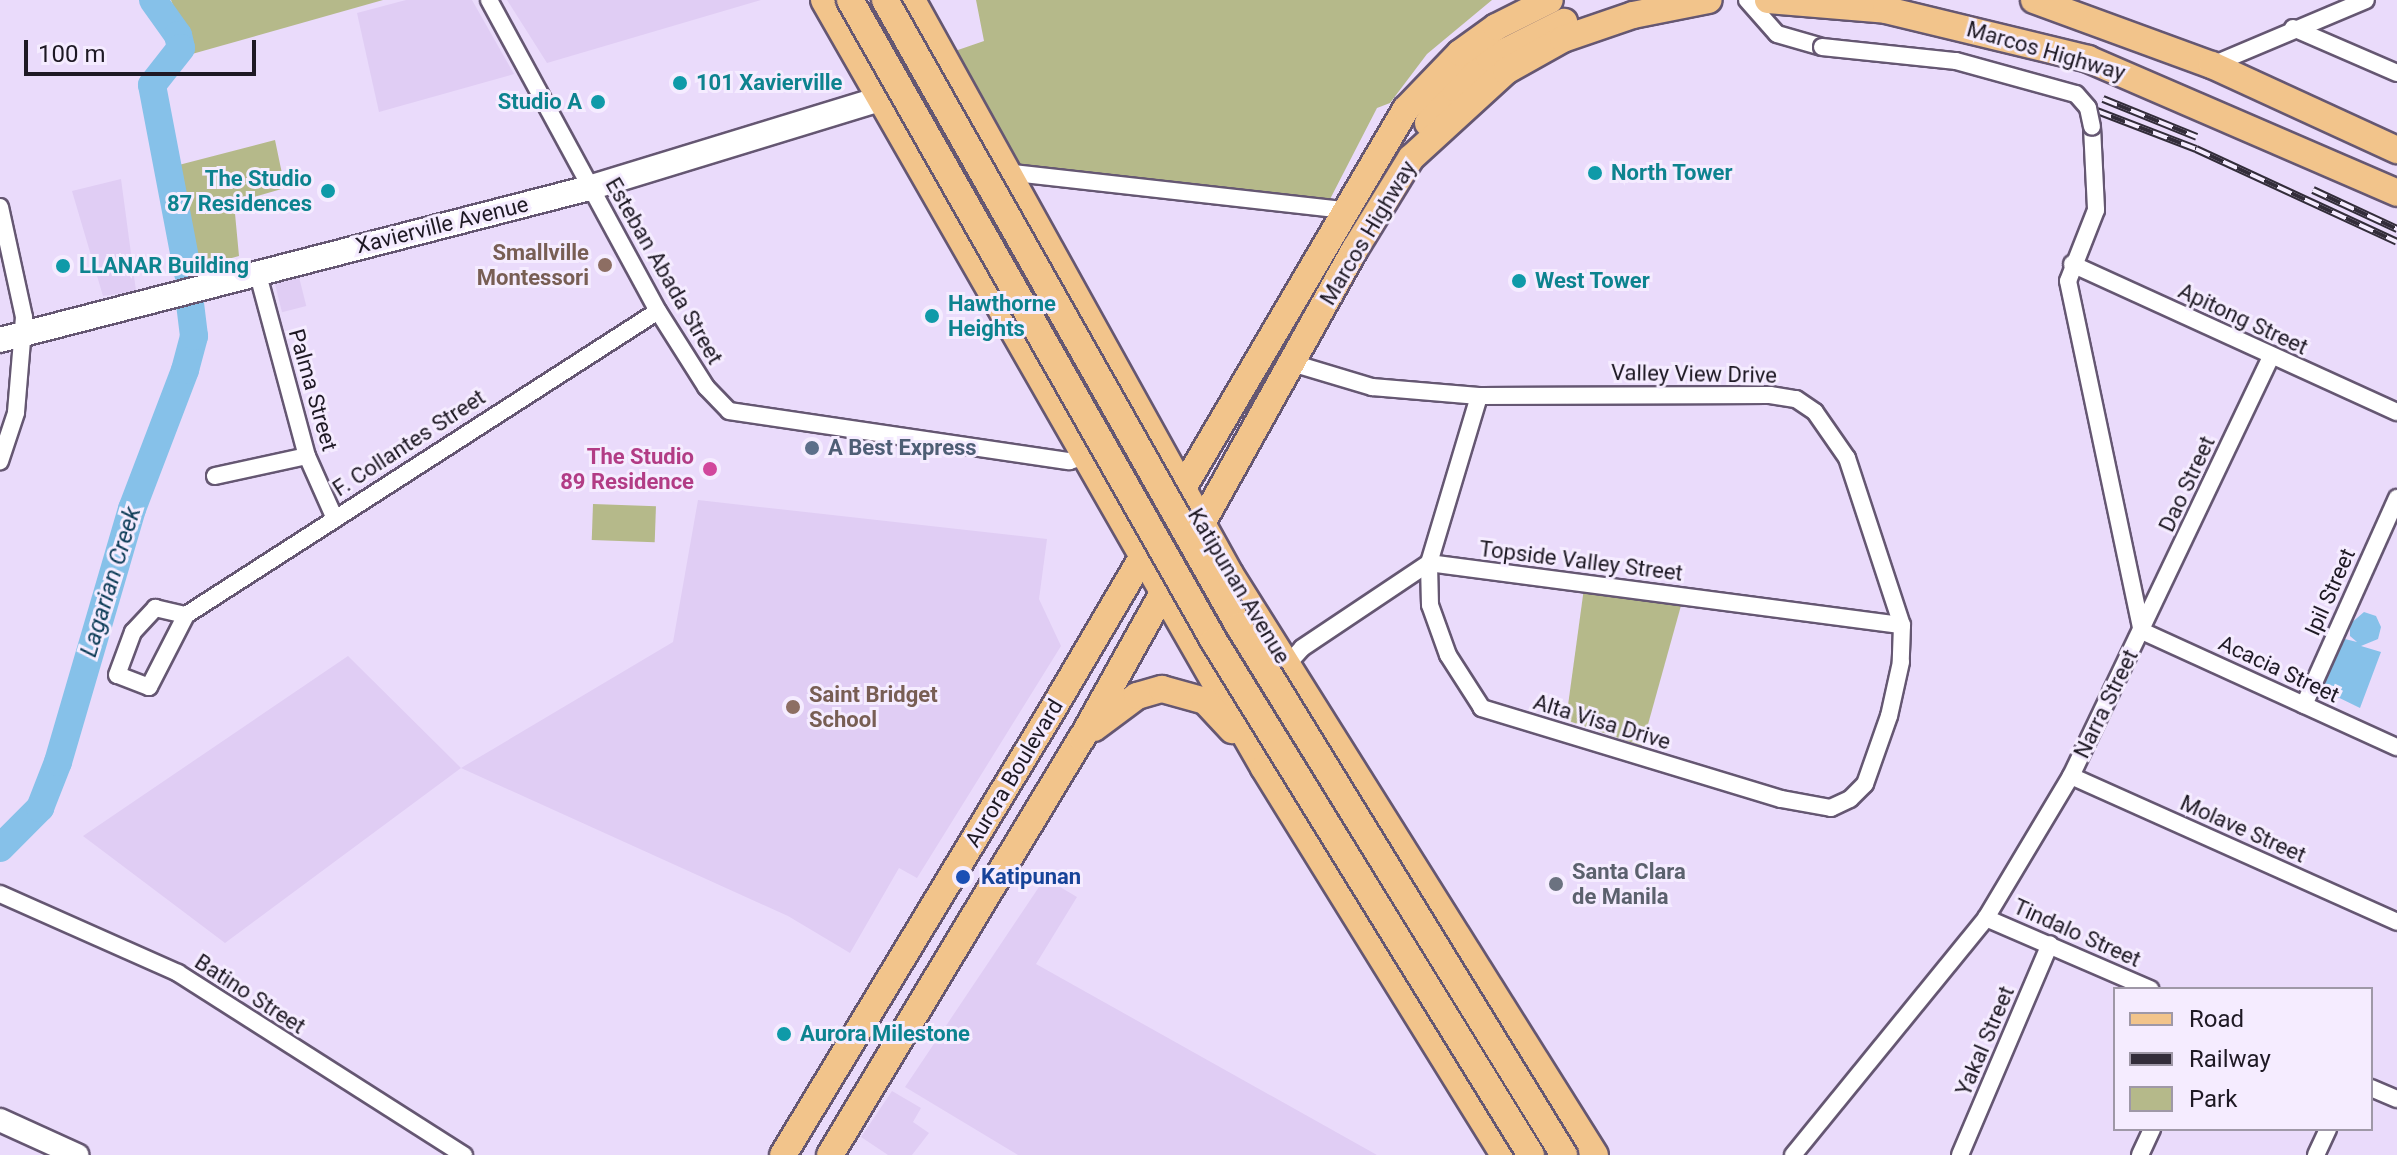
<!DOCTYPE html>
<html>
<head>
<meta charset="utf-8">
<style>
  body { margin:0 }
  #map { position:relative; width:2397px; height:1155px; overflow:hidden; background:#eadbfb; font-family:Roboto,sans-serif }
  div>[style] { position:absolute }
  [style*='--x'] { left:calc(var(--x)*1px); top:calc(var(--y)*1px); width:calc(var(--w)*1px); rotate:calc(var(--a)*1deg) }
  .built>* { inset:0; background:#e0cdf4; transform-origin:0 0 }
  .green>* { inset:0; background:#b5b98a; transform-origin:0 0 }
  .water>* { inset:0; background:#86c1e9 }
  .river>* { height:28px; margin:-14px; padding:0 14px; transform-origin:14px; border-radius:14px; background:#86c1e9 }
  .roads { filter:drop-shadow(2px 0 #655772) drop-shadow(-2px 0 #655772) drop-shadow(0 2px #655772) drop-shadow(0 -2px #655772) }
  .minor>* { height:16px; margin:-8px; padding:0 8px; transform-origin:8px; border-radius:8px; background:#fff }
  .tertiary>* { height:22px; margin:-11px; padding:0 11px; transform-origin:11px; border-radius:11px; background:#fff }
  .secondary>* { height:24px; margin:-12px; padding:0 12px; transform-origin:12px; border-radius:12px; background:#fff }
  .primary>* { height:26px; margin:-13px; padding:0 13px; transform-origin:13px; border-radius:13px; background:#f2c48b }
  .rail>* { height:8px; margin-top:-4px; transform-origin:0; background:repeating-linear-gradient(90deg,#f5ecff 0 15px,#332d3a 0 30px); box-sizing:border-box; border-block:2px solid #332d3a }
  .bridges { filter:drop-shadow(2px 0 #655772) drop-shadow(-2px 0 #655772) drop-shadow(0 2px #655772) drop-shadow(0 -2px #655772) }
  .minor-bridge>* { height:16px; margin:-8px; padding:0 8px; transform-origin:8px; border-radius:8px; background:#fff }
  .primary-bridge>* { height:26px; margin:-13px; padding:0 13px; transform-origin:13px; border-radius:13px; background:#f2c48b }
  .dots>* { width:22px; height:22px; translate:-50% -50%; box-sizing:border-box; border:4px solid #f5ecff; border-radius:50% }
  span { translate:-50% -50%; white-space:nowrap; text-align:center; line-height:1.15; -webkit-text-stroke:6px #f5ecff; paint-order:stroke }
  .street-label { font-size:22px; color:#1e1924 }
  .culture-label { font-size:22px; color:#0d838f; font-weight:700 }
  .left { translate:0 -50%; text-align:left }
  .right { translate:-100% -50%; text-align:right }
  .education-label { font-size:22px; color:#785e54; font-weight:700 }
  .service-label { font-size:22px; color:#4e5e75; font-weight:700 }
  .hotel-label { font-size:22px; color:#b23c85; font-weight:700 }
  .worship-label { font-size:22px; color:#5b616d; font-weight:700 }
  .transit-label { font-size:22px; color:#164399; font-weight:700 }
  .water-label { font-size:24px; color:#0d3c57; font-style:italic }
  .legend { position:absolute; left:2113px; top:987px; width:260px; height:144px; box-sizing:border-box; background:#f5ecff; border:2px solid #9f98a7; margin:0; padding:10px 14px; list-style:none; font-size:24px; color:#1e1924 }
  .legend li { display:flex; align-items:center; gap:16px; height:40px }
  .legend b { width:40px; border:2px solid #9f98a7 }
  .scale { position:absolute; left:24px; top:40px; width:232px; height:36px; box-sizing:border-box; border:4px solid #1e1924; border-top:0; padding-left:10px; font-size:24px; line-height:28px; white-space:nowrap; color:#1e1924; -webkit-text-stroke:6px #f5ecff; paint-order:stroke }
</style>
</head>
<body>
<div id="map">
  <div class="built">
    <i style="clip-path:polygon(406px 0,472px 0,514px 74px,379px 112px,357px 13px)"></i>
    <i style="clip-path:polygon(507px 0,761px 0,547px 63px)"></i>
    <i style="clip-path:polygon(121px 179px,136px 291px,103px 296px,72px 191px)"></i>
    <i style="left:299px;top:277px;width:30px;height:25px;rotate:76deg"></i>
    <i style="clip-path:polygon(698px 500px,1047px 539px,1039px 599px,1061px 646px,917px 878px,899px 868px,850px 953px,788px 916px,461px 768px,225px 943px,83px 836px,348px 656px,461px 768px,673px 642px)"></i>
    <i style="clip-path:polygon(1045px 878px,1077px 897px,1036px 964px,1377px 1155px,1018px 1155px,905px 1087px)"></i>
    <i style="clip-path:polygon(892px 1091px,921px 1108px,913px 1122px,929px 1133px,912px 1155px,888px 1155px,861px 1137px)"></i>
  </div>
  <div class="green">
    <i style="clip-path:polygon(171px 0,383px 0,192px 54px)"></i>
    <i style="clip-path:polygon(976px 0,1492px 0,1427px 54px,1390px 103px,1377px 108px,1327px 205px,1014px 167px,955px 51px,984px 41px)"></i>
    <i style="clip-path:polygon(275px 140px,285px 188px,234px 203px,239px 256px,192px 269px,171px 167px)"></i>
    <i style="left:593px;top:504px;width:63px;height:36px;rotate:2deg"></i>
    <i style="clip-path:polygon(1584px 588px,1682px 602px,1642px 746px,1566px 720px)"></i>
  </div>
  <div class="water">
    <i style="clip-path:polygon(2364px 612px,2376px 616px,2381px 627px,2378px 639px,2361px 646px,2381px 652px,2360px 708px,2319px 688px,2345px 639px,2357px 642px,2350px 636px,2350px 624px)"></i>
  </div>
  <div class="river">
    <i style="--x:153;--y:0;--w:43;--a:54.5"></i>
    <i style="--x:178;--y:35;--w:13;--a:77"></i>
    <i style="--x:181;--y:48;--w:47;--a:128.1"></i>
    <i style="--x:152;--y:85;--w:191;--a:79.2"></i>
    <i style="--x:0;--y:848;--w:57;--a:-45"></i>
    <i style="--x:40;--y:808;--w:49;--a:-68.6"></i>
    <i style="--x:58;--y:762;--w:264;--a:-73.7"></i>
    <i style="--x:132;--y:509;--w:149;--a:-69.1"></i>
    <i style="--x:185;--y:370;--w:35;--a:-75"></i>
    <i style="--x:194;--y:336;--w:33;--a:-97"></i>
  </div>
  <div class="roads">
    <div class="minor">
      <i style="--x:489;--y:0;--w:354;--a:61.5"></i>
      <i style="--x:658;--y:311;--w:90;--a:57.7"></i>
      <i style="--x:706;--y:387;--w:33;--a:46"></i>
      <i style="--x:729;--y:411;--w:344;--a:8.4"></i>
      <i style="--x:1069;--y:461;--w:18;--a:-16"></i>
      <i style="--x:1747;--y:0;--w:45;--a:48.6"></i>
      <i style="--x:1777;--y:34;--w:47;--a:16.1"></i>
      <i style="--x:2293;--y:28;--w:113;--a:23.4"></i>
      <i style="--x:2212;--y:65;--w:167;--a:-22.9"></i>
      <i style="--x:2092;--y:127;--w:83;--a:87.2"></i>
      <i style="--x:2096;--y:210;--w:76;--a:111.5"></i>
      <i style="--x:2068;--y:281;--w:358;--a:78.1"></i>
      <i style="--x:1005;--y:172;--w:343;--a:6.4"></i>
      <i style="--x:0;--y:207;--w:113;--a:77.7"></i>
      <i style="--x:24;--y:317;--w:96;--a:94.8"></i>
      <i style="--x:16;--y:413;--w:51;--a:108.4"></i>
      <i style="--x:2072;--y:264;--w:357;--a:24.5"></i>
      <i style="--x:257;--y:271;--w:192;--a:74.9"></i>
      <i style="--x:307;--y:456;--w:69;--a:66"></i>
      <i style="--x:1292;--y:363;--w:84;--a:16.7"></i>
      <i style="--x:1372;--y:387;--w:107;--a:4.8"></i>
      <i style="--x:1479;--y:396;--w:291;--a:-0.2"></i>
      <i style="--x:1770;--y:395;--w:26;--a:9"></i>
      <i style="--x:1796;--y:399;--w:23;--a:34"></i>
      <i style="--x:1815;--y:412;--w:56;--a:55.2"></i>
      <i style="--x:1847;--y:458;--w:176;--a:71.8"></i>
      <i style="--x:1902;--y:625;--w:37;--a:92"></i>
      <i style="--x:1901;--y:662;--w:55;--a:102.5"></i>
      <i style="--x:1889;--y:716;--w:72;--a:109.4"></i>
      <i style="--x:1865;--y:784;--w:21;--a:135"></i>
      <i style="--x:1850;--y:799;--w:21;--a:155"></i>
      <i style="--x:1831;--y:808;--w:51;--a:-169.8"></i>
      <i style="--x:1781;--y:799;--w:313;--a:-163.1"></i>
      <i style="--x:1482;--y:708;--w:63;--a:-122.7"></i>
      <i style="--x:1448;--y:655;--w:53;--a:-109.8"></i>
      <i style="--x:1430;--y:605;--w:42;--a:-91.4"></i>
      <i style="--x:1429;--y:563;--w:174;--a:-73.3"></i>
      <i style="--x:215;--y:476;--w:94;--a:-12.3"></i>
      <i style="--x:186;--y:615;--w:81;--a:117.2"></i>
      <i style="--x:149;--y:687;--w:34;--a:-159"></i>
      <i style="--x:117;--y:675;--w:46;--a:-69.6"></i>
      <i style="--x:133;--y:632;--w:33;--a:-47"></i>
      <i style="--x:155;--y:608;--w:32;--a:13"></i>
      <i style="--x:186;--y:615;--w:561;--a:-32.78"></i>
      <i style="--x:2142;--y:631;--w:280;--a:24.5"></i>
      <i style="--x:1286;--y:666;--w:24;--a:-48"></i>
      <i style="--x:1302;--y:648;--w:153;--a:-33.8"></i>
      <i style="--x:1429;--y:563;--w:477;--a:7.5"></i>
      <i style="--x:2304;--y:705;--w:227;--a:-65.8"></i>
      <i style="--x:2071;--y:776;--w:357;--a:24.1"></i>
      <i style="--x:0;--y:894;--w:195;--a:23.9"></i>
      <i style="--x:178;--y:973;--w:339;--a:32.5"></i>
      <i style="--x:1986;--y:918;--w:179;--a:23.4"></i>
      <i style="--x:2371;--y:1088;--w:28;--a:23"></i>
      <i style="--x:1793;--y:1155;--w:306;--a:-50.8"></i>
      <i style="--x:1986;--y:918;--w:165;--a:-59.1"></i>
      <i style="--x:2071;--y:776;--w:465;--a:-64.5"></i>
      <i style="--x:1960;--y:1155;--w:229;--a:-66.9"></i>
      <i style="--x:2140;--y:1155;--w:29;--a:-65"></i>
      <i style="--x:2316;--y:1155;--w:29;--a:-65"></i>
    </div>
    <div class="tertiary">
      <i style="--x:0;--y:1120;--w:85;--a:24.4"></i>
    </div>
    <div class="secondary">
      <i style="--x:0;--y:340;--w:608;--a:-14.47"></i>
      <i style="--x:589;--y:188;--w:305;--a:-17"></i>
    </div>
    <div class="primary">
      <i style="--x:824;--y:0;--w:885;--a:60.19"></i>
      <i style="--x:1264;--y:768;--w:455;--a:58.2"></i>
      <i style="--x:912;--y:0;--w:656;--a:61.01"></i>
      <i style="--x:1230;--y:574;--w:686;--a:57.86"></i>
      <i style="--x:1768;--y:0;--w:118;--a:4.8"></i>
      <i style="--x:1886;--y:10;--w:208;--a:13.6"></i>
      <i style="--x:2088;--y:59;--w:337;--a:23.4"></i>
      <i style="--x:2034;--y:0;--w:189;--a:20.1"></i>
      <i style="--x:2212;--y:65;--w:204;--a:24.7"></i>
      <i style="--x:1428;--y:123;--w:44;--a:-53.4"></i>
      <i style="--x:1454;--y:88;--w:46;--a:-38.9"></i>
      <i style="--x:1490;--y:59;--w:83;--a:-26.6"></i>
      <i style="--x:1094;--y:728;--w:54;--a:-36.7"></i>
      <i style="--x:1137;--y:696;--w:26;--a:-16"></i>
      <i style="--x:1162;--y:689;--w:45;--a:15.6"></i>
      <i style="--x:1205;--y:701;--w:40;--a:47"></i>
      <i style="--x:783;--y:1155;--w:516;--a:-58.81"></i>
      <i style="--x:1050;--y:714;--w:702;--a:-59.53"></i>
      <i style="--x:1406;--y:109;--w:78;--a:-46"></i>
      <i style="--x:1460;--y:53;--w:44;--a:-35.8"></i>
      <i style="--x:1496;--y:27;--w:60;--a:-26.6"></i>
      <i style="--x:830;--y:1155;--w:487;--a:-58.9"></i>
      <i style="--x:1082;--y:738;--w:560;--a:-60.83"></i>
      <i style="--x:1355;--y:249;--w:107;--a:-58.4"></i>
      <i style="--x:1411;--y:158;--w:129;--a:-42.5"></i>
      <i style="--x:1506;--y:71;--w:65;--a:-29.3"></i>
      <i style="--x:1563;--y:39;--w:74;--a:-18.9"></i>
      <i style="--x:1633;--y:15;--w:77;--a:-11.2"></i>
    </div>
  </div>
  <div class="rail">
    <i style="--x:2103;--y:99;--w:101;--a:22"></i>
    <i style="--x:2097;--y:111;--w:106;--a:21"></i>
    <i style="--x:2196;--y:149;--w:221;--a:24.8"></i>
    <i style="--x:2313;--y:190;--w:93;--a:24.9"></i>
  </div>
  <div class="bridges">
    <div class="minor-bridge">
      <i style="--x:1822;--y:47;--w:135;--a:6"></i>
      <i style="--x:1956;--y:61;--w:124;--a:15.4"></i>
      <i style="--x:2076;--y:94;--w:18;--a:49"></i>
      <i style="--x:2088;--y:108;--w:19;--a:78"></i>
    </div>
    <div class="primary-bridge">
      <i style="--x:850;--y:0;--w:737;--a:60.41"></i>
      <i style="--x:1214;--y:641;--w:604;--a:58.34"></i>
      <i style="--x:885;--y:0;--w:719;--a:60.51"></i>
      <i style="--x:1239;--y:626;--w:621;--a:58.43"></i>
    </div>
  </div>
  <div class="dots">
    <i style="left:680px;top:83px;background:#0f9aa8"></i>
    <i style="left:598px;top:102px;background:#0f9aa8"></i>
    <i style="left:1595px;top:173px;background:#0f9aa8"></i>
    <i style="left:328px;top:191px;background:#0f9aa8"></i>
    <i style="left:605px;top:265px;background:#8d6e63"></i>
    <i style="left:63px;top:266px;background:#0f9aa8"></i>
    <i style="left:1519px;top:281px;background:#0f9aa8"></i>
    <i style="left:932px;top:316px;background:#0f9aa8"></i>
    <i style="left:812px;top:448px;background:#5c6f8a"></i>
    <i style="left:710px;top:469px;background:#d1479c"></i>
    <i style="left:793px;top:707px;background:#8d6e63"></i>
    <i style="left:963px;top:877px;background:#1a4fb4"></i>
    <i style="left:1556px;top:884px;background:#6b7280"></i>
    <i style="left:784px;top:1034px;background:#0f9aa8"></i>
  </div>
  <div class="street-label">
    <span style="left:2046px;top:51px;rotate:16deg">Marcos Highway</span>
    <span style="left:442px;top:225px;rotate:-14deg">Xavierville Avenue</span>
    <span style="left:1368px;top:233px;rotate:-59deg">Marcos Highway</span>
    <span style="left:664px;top:271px;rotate:60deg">Esteban Abada Street</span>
    <span style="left:2243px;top:319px;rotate:25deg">Apitong Street</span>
    <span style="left:1694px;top:374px;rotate:1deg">Valley View Drive</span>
    <span style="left:313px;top:390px;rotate:74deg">Palma Street</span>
    <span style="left:409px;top:443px;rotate:-33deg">F. Collantes Street</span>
    <span style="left:2187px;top:484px;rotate:-65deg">Dao Street</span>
    <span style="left:1581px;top:561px;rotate:7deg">Topside Valley Street</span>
    <span style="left:1239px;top:586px;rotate:59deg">Katipunan Avenue</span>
    <span style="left:2330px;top:592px;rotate:-66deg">Ipil Street</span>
    <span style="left:2279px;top:669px;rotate:25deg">Acacia Street</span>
    <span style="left:2106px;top:704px;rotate:-64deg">Narra Street</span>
    <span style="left:1602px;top:722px;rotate:17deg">Alta Visa Drive</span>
    <span style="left:1014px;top:773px;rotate:-59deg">Aurora Boulevard</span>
    <span style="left:2243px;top:829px;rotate:24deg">Molave Street</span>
    <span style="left:2077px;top:933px;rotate:24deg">Tindalo Street</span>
    <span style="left:250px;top:994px;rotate:33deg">Batino Street</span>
    <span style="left:1985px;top:1041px;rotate:-67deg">Yakal Street</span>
  </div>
  <div class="culture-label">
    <span class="left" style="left:696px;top:83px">101 Xavierville</span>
    <span class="right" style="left:582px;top:102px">Studio A</span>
    <span class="left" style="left:1611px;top:173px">North Tower</span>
    <span class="right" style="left:312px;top:191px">The Studio<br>87 Residences</span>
    <span class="left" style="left:79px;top:266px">LLANAR Building</span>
    <span class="left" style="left:1535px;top:281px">West Tower</span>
    <span class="left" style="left:948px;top:316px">Hawthorne<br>Heights</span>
    <span class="left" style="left:800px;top:1034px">Aurora Milestone</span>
  </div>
  <div class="education-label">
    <span class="right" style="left:589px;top:265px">Smallville<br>Montessori</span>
    <span class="left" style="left:809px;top:707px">Saint Bridget<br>School</span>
  </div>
  <div class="service-label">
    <span class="left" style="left:828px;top:448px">A Best Express</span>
  </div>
  <div class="hotel-label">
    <span class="right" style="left:694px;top:469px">The Studio<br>89 Residence</span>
  </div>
  <div class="worship-label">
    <span class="left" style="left:1572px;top:884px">Santa Clara<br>de Manila</span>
  </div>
  <div class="transit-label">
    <span class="left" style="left:981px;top:877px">Katipunan</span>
  </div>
  <div class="water-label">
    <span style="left:111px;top:582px;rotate:-73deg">Lagarian Creek</span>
  </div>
  <ul class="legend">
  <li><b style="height:10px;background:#f2c48b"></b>Road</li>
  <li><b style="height:10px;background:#332d3a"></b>Railway</li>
  <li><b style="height:22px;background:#b5b98a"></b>Park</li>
  </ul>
  <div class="scale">100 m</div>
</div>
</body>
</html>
